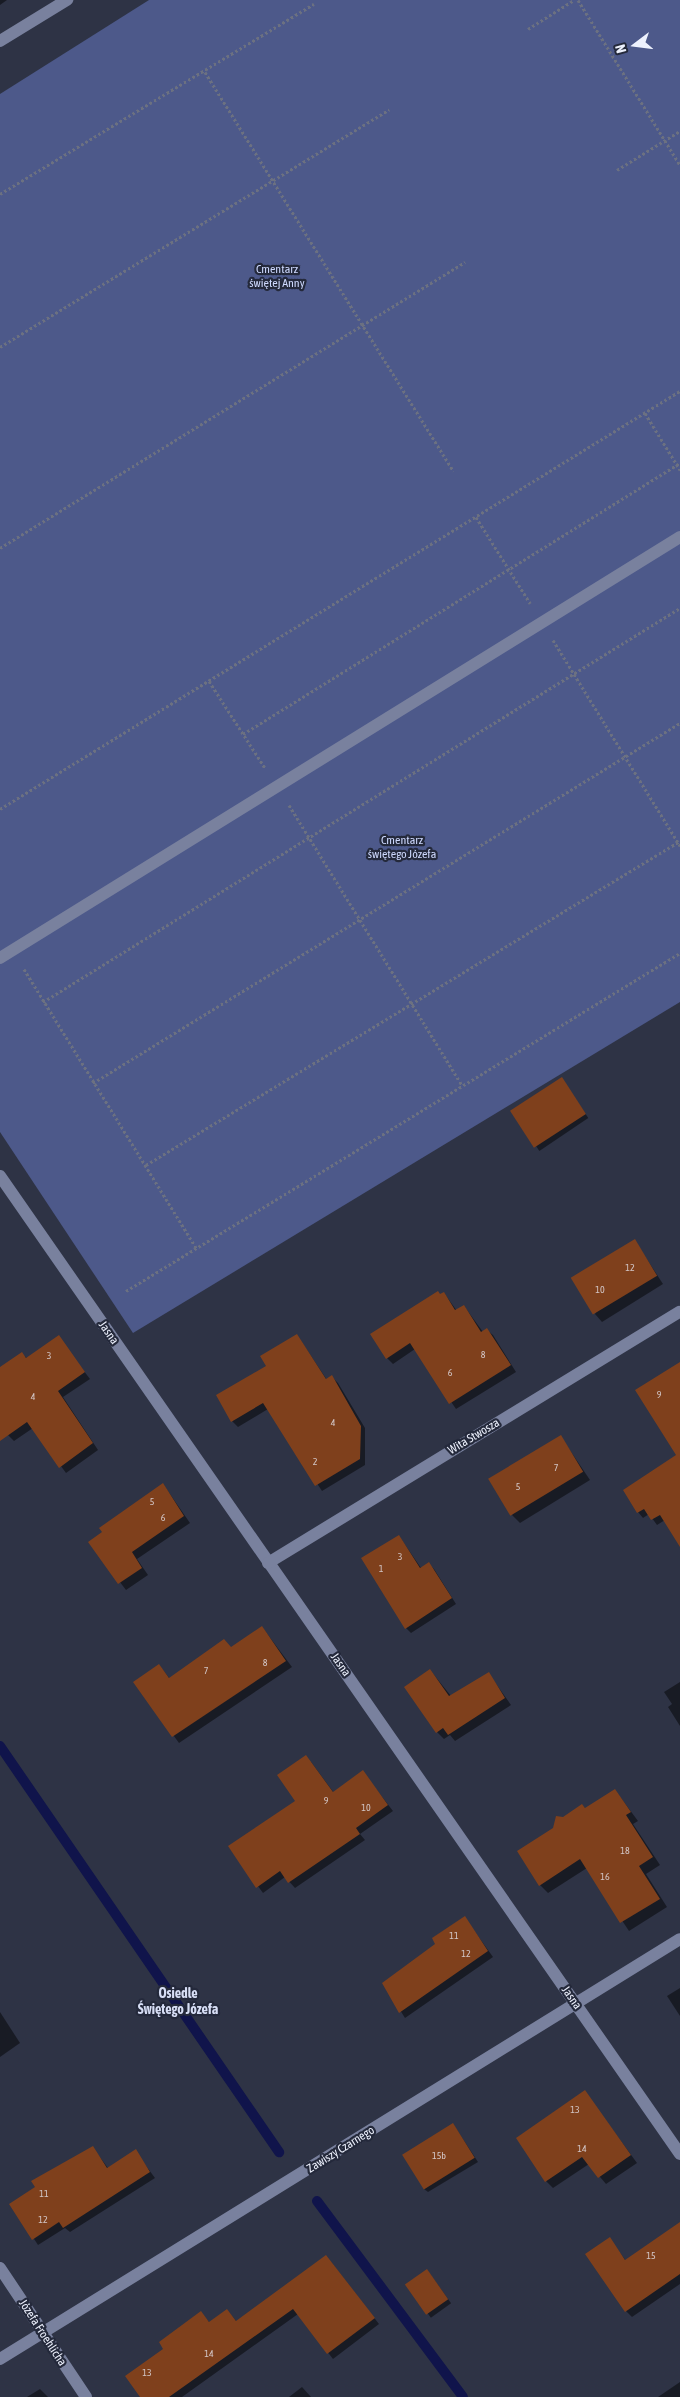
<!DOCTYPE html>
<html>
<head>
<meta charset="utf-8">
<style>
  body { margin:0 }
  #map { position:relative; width:680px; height:2397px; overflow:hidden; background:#2e3345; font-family:"Asap Condensed",sans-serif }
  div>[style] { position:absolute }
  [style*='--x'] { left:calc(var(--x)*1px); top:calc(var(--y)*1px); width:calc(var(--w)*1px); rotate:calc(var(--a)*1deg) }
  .green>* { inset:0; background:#4d598a }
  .shadow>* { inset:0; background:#0007; transform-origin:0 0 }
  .stream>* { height:10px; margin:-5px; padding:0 5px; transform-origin:5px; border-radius:5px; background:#10144b }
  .building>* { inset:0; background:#7f401c; transform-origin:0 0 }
  .path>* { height:3px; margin-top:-1.5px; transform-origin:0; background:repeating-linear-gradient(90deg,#6c7181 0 2.5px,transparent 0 5px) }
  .minor>* { height:12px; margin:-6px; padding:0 6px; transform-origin:6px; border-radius:6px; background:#79819e }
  span { translate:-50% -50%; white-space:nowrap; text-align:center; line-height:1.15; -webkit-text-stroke:4.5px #24293b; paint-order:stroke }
  .number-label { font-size:10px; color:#d2c5c5 }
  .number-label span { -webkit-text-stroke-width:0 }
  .park-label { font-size:12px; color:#ced9fe }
  .street-label { font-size:12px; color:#edf1fd }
  .neighbourhood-label { font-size:14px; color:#d7def5; font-weight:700 }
  .north { position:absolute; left:610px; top:20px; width:50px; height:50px; -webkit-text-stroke:4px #24293b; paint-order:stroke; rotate:255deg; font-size:14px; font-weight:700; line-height:20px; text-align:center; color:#edf1fd }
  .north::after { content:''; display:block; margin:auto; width:18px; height:22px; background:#edf1fd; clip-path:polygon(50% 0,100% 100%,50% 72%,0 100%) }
</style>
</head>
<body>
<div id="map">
  <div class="green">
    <i style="clip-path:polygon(149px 0,680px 0,680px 1002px,133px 1333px,0 1132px,0 94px)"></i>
  </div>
  <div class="shadow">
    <i style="clip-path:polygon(0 0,7px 0,0 5px)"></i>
    <i style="left:562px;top:1079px;width:47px;height:59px;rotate:56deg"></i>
    <i style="clip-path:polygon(635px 1241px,663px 1284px,602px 1322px,595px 1314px)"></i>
    <i style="clip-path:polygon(444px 1293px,457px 1311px,464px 1306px,483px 1332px,487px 1330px,493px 1335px,516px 1372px,456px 1409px,415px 1349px,393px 1364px,387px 1358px)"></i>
    <i style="clip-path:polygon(297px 1335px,327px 1380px,332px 1377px,338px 1383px,365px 1428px,365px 1465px,322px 1491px,268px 1409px,238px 1427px,232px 1421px,268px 1366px)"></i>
    <i style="clip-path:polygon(58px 1337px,90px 1379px,63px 1397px,98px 1450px,66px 1473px,33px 1428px,14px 1441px,8px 1435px,0 1437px,0 1369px,22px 1354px,28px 1359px)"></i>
    <i style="clip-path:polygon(680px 1363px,680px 1523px,665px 1520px,657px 1525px,649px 1514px,643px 1518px,638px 1512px,677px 1456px)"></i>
    <i style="clip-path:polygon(561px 1437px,590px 1480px,520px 1523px,512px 1515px)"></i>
    <i style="clip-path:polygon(163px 1484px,190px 1523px,137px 1559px,148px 1575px,126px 1590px,90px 1543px)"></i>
    <i style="clip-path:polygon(399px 1536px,421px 1568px,429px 1564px,434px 1569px,456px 1604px,411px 1633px,406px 1628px)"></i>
    <i style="clip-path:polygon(262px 1627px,292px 1667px,179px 1743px,135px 1683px,159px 1665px,170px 1679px,231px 1649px)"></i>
    <i style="clip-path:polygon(430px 1670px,451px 1696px,489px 1674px,511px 1705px,455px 1741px,450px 1735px,444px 1739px,437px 1732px)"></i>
    <i style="clip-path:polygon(680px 1682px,680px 1726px,668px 1707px,672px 1704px,664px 1692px)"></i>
    <i style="clip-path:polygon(311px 1762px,334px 1793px,363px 1772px,393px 1811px,360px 1834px,365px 1840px,295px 1888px,285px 1877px,263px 1893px,229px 1847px,297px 1801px)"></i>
    <i style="clip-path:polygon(615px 1790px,638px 1821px,633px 1824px,660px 1865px,646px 1874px,667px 1907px,629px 1931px,587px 1868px,548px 1893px,540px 1885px,554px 1829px,582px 1805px,586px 1809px)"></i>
    <i style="clip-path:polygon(465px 1918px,493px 1957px,405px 2018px,383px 1983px,437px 1945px)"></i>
    <i style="clip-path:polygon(680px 1988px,680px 2016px,667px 1996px)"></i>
    <i style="clip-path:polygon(0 2012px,20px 2043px,0 2057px)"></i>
    <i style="clip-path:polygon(585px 2092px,637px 2163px,606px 2184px,589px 2164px,553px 2188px,546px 2181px)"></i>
    <i style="clip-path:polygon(453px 2124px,478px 2162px,428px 2192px,424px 2189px)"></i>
    <i style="clip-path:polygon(93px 2148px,108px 2168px,135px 2151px,155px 2178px,70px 2232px,65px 2228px,38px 2245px,11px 2204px)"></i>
    <i style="clip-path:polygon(680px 2228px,680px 2284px,632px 2317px,626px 2311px,610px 2239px,626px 2261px)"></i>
    <i style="clip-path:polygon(331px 2262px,379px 2324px,333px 2359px,298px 2314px,182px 2397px,141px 2397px,164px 2349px,201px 2313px,210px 2323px,227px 2310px,237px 2322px)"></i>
    <i style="left:427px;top:2270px;width:41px;height:25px;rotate:54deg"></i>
    <i style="clip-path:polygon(680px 2382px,680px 2397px,658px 2397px)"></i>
    <i style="clip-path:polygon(302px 2387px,311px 2397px,289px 2397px)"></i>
    <i style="clip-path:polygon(40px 2389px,48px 2397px,27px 2397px)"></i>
  </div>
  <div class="stream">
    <i style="--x:0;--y:1746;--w:493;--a:55.5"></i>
    <i style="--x:317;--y:2201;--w:244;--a:53.3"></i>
  </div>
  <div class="building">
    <i style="left:562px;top:1077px;width:44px;height:62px;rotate:57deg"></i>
    <i style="left:635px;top:1239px;width:43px;height:75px;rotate:59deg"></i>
    <i style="clip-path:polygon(438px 1291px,440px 1294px,444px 1292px,455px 1310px,464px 1305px,481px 1332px,487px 1328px,511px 1365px,449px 1404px,410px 1343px,386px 1359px,370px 1334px)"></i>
    <i style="clip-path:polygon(297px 1334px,326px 1379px,332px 1375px,361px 1426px,360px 1459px,315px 1486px,263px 1403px,231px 1422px,216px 1395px,266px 1366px,260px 1356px)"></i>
    <i style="clip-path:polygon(59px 1335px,85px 1372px,58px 1391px,93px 1443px,59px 1468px,27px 1422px,0 1441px,0 1367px,22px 1352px,26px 1358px)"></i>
    <i style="clip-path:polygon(680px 1362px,680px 1547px,660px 1515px,651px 1520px,644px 1509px,637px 1513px,623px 1490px,676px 1455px,635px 1390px)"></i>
    <i style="left:561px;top:1435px;width:43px;height:85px;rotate:59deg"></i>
    <i style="clip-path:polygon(163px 1483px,184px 1516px,132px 1552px,142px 1568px,118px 1584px,88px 1542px,102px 1532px,99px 1528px)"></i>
    <i style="clip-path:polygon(399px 1535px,420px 1568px,429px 1562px,452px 1598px,405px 1629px,361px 1558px)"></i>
    <i style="clip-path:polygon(262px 1626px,286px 1661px,172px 1737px,133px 1682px,159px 1664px,169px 1678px,224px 1639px,231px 1647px)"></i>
    <i style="clip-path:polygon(430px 1669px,449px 1696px,489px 1672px,505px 1698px,448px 1735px,443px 1728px,436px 1733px,404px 1687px)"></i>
    <i style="clip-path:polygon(306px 1755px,333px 1792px,363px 1770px,388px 1805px,356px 1828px,360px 1834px,288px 1883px,280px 1871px,256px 1888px,228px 1846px,295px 1801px,277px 1775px)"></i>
    <i style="clip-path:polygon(615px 1789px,631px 1812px,626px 1815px,653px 1857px,639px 1866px,660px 1899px,620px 1923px,580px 1859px,539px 1886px,517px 1851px,553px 1828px,556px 1816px,563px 1817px,582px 1804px,585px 1808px)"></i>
    <i style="clip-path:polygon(465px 1916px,488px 1951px,399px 2013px,382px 1983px,435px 1944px,432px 1938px)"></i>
    <i style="clip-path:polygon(585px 2090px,631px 2155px,598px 2178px,582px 2157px,545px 2182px,516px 2138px)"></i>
    <i style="left:453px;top:2123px;width:41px;height:60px;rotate:58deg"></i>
    <i style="clip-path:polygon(93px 2146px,107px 2168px,136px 2149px,150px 2172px,63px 2228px,59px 2222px,32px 2240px,9px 2204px,35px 2187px,31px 2181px)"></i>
    <i style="clip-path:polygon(680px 2222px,680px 2274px,625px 2312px,585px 2254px,610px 2237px,625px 2260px)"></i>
    <i style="clip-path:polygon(326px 2255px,375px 2318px,327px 2354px,293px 2309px,169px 2397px,140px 2397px,125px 2376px,163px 2349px,159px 2342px,201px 2311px,209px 2322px,227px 2309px,236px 2321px)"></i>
    <i style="left:427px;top:2269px;width:37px;height:27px;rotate:55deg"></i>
  </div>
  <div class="path">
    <i style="--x:578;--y:0;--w:194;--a:58.3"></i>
    <i style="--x:528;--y:29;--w:54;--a:-32.2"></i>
    <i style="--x:205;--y:72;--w:470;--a:58.1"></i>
    <i style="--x:617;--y:170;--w:74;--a:-31.8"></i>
    <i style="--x:0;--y:194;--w:367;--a:-31.2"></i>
    <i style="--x:0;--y:347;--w:456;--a:-31.4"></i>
    <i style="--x:645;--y:413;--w:67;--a:58.4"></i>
    <i style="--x:476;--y:517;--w:102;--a:57.9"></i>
    <i style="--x:0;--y:548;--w:546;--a:-31.59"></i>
    <i style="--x:553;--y:640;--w:242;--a:58.3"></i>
    <i style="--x:209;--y:681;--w:103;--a:57.2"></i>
    <i style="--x:243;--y:734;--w:514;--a:-31.8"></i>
    <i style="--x:289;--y:805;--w:329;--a:58.3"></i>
    <i style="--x:0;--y:809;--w:798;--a:-31.58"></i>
    <i style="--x:24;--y:969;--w:329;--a:58.3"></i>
    <i style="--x:43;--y:1002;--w:749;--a:-31.74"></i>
    <i style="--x:93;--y:1083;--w:689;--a:-31.52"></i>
    <i style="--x:146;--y:1165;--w:625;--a:-31.25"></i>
    <i style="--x:126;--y:1291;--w:649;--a:-31.39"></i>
  </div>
  <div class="minor">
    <i style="--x:0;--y:41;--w:79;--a:-31.5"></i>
    <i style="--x:0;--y:958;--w:800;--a:-31.76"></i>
    <i style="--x:0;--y:1176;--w:1191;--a:55.19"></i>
    <i style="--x:268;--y:1563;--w:482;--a:-31.4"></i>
    <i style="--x:0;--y:2268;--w:155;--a:56.3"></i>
    <i style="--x:0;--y:2359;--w:799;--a:-31.7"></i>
  </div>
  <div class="number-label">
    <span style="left:630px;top:1268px">12</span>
    <span style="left:600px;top:1290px">10</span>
    <span style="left:483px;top:1355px">8</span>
    <span style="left:49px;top:1356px">3</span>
    <span style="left:450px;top:1373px">6</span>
    <span style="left:659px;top:1395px">9</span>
    <span style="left:33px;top:1397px">4</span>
    <span style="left:333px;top:1423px">4</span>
    <span style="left:315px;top:1462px">2</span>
    <span style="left:556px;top:1468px">7</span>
    <span style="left:518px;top:1487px">5</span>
    <span style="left:152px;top:1502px">5</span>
    <span style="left:163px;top:1518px">6</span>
    <span style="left:400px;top:1557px">3</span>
    <span style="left:381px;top:1569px">1</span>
    <span style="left:265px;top:1663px">8</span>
    <span style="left:206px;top:1671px">7</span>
    <span style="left:326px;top:1801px">9</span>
    <span style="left:366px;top:1808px">10</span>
    <span style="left:625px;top:1851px">18</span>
    <span style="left:605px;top:1877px">16</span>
    <span style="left:454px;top:1936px">11</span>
    <span style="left:466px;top:1954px">12</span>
    <span style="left:575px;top:2110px">13</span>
    <span style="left:582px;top:2149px">14</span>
    <span style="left:439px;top:2156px">15b</span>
    <span style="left:44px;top:2194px">11</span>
    <span style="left:43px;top:2220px">12</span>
    <span style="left:651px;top:2256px">15</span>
    <span style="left:209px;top:2354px">14</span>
    <span style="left:147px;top:2373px">13</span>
  </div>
  <div class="park-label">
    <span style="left:277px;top:277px">Cmentarz<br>świętej Anny</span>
    <span style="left:402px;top:848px">Cmentarz<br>świętego Józefa</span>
  </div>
  <div class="street-label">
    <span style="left:108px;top:1333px;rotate:55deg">Jasna</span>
    <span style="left:474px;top:1437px;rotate:-31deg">Wita Stwosza</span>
    <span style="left:340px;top:1665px;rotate:55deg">Jasna</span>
    <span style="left:571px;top:1998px;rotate:55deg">Jasna</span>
    <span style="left:341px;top:2150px;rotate:-32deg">Zawiszy Czarnego</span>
    <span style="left:42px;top:2333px;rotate:57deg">Józefa Froehlicha</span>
  </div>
  <div class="neighbourhood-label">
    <span style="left:178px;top:2001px">Osiedle<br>Świętego Józefa</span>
  </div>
  <div class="north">N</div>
</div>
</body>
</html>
